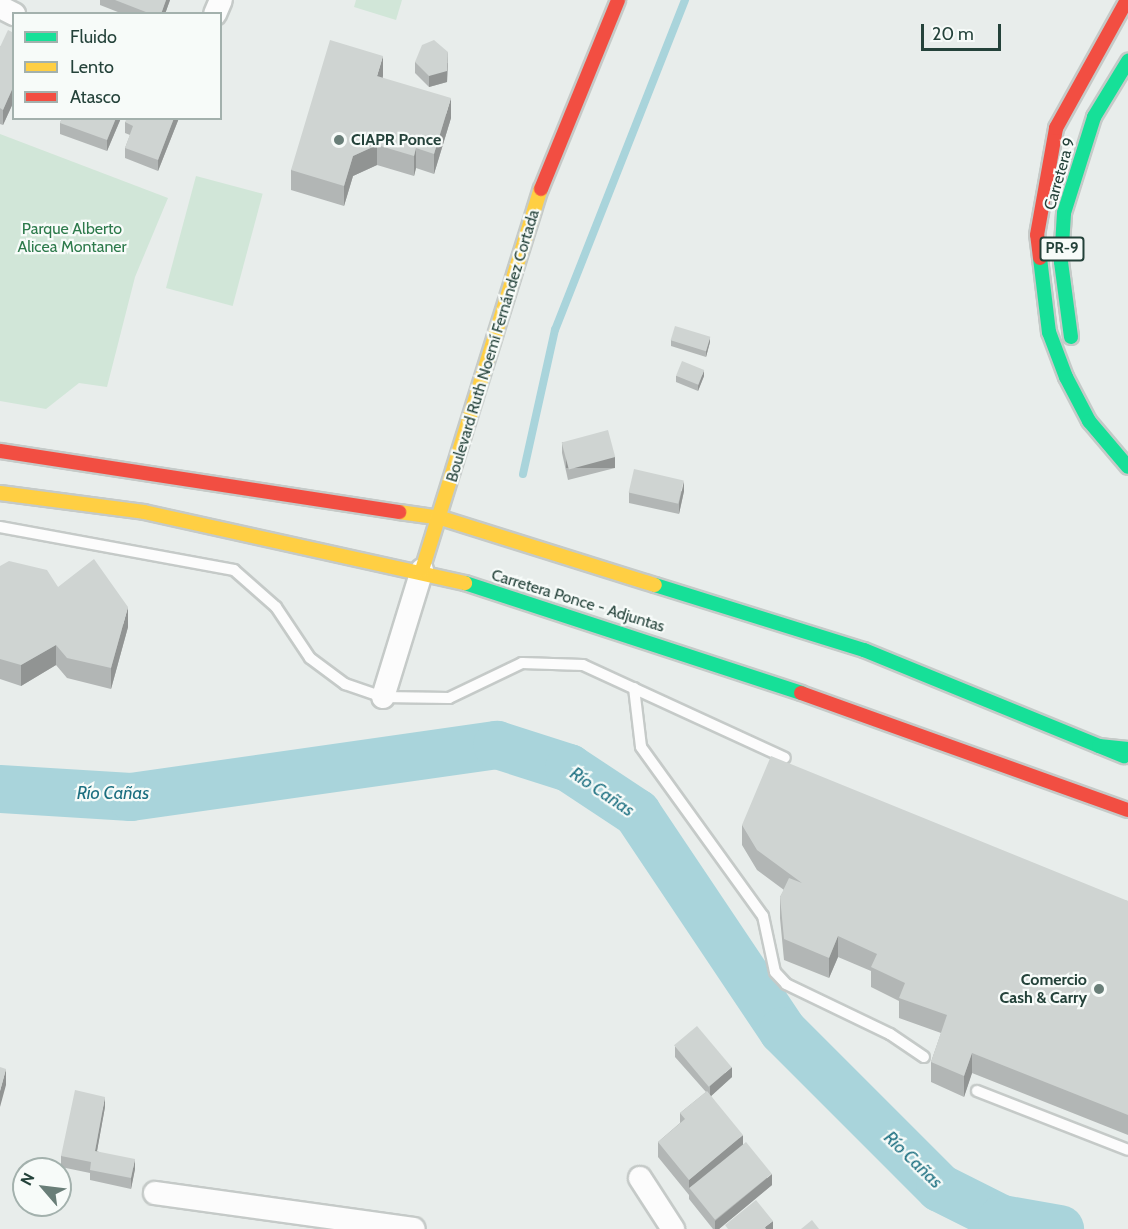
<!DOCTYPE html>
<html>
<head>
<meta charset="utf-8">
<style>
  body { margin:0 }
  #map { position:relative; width:1128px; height:1229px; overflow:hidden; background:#e8edeb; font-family:Cabin,sans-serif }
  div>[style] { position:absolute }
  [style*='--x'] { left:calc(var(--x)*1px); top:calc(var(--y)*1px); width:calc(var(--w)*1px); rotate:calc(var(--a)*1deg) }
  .green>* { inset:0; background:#d1e6d8; transform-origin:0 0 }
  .stream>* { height:8px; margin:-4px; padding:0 4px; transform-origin:4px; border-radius:4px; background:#a9d4db }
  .river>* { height:48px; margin:-24px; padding:0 24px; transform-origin:24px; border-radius:24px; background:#a9d4db }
  .roads { filter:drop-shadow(2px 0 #c5cac8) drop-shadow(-2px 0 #c5cac8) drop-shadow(0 2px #c5cac8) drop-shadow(0 -2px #c5cac8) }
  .lane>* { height:10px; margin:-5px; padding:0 5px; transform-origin:5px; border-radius:5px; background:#fcfcfc }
  .street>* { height:22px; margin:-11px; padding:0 11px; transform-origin:11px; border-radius:11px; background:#fcfcfc }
  .fast>* { height:14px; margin:-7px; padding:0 7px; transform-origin:7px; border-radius:7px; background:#16e098 }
  .slow>* { height:14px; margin:-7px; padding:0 7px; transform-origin:7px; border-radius:7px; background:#ffcf43 }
  .jam>* { height:14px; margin:-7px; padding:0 7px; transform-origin:7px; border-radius:7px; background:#f24e42 }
  .wall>* { inset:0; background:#b2b6b5 }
  .shaded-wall>* { inset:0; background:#919493; transform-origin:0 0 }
  .building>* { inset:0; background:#cfd4d2; transform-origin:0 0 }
  .dots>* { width:16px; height:16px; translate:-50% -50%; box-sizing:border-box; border:3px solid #f7fbf9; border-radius:50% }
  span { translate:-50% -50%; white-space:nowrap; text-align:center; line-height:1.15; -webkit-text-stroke:4.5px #f7fbf9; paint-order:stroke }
  .shield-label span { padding:2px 4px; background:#f7fbf9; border:2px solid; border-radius:4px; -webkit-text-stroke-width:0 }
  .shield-label { font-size:15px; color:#24423a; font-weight:700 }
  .poi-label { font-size:16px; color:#24423a; font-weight:700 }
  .left { translate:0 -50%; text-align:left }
  .right { translate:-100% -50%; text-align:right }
  .street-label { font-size:16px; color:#24423a }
  .park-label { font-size:16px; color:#2d7a4b }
  .water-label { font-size:18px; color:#1c6f80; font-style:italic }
  .legend { position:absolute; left:12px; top:12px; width:210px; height:108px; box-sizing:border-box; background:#f7fbf9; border:2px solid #a3b1ad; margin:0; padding:8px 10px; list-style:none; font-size:18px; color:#24423a }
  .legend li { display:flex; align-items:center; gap:12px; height:30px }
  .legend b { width:30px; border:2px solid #a3b1ad }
  .north { position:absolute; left:12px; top:1157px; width:60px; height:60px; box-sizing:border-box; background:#f7fbf9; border:2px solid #a3b1ad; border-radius:50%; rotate:298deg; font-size:16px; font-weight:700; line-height:24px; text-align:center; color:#24423a }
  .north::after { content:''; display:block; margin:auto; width:21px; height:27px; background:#697e78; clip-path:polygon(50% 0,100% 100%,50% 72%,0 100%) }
  .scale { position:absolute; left:921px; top:24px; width:80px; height:27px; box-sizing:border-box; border:3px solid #24423a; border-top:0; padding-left:8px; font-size:18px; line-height:21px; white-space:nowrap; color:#24423a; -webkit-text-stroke:4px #f7fbf9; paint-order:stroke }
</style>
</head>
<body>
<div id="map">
  <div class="green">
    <i style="clip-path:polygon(356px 0,402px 0,396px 20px,354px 7px)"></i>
    <i style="clip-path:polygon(0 134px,168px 198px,135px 277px,107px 387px,79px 383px,46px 409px,0 401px)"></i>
    <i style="left:196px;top:176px;width:69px;height:116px;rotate:15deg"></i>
  </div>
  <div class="stream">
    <i style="--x:523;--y:474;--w:148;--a:-77.5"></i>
    <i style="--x:555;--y:330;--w:355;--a:-68.5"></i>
  </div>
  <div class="river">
    <i style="--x:0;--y:789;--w:131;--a:3.5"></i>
    <i style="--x:131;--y:797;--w:370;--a:-8.1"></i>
    <i style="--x:497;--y:745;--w:76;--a:17.7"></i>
    <i style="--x:569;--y:768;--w:82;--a:33.5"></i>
    <i style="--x:637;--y:813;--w:262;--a:56.2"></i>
    <i style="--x:783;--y:1031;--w:222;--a:45"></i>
    <i style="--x:940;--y:1188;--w:69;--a:26.6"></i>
    <i style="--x:1002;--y:1219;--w:59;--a:9.8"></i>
  </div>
  <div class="roads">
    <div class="lane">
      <i style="--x:0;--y:527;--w:238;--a:10.4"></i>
      <i style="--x:234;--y:570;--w:56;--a:41.4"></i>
      <i style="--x:276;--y:607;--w:61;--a:56.3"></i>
      <i style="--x:310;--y:658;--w:44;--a:36.6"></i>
      <i style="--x:345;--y:684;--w:40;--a:18.9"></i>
      <i style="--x:383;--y:697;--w:66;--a:0.9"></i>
      <i style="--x:449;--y:698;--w:81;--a:-25.6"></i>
      <i style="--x:522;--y:663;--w:61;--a:1.9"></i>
      <i style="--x:583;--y:665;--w:222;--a:24.7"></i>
      <i style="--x:634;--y:688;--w:59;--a:83.2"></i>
      <i style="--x:641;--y:747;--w:208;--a:54.2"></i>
      <i style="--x:763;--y:916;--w:57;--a:77.9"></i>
      <i style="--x:775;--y:972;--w:16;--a:47"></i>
      <i style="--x:786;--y:984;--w:115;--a:25.7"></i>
      <i style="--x:890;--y:1034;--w:41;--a:34.1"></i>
      <i style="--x:977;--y:1091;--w:162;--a:21.3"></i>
    </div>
    <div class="street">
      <i style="--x:0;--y:7;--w:16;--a:27"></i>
      <i style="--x:215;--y:14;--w:15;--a:-67"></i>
      <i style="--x:383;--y:697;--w:133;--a:-72.9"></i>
      <i style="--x:640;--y:1178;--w:61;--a:57.1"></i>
      <i style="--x:155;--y:1193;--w:261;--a:7.9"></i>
    </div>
    <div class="fast">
      <i style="--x:1040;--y:258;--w:75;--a:83.1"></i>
      <i style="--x:1049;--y:332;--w:48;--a:69.3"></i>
      <i style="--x:1066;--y:377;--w:50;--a:62.4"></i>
      <i style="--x:1089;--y:421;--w:60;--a:49.7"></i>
      <i style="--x:1071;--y:337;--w:76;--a:-97.6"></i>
      <i style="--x:1061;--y:262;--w:49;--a:-86.5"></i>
      <i style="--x:1064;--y:213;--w:101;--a:-72.6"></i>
      <i style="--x:1094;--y:117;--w:66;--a:-58.7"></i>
      <i style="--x:465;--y:583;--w:354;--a:18.1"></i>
      <i style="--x:655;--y:585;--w:219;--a:17.3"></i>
      <i style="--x:864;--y:650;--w:281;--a:22.2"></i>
      <i style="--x:1099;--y:746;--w:29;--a:6"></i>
    </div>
    <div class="slow">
      <i style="--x:0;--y:493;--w:145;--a:7.5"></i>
      <i style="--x:144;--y:512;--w:329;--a:12.5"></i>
      <i style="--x:399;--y:512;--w:42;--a:8.1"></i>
      <i style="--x:441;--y:518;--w:224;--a:17.4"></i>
      <i style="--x:422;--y:570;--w:399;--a:-72.7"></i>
    </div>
    <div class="jam">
      <i style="--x:541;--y:189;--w:204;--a:-67.8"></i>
      <i style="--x:1040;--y:258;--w:23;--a:-97"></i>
      <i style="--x:1037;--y:235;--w:109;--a:-79.9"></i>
      <i style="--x:1056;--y:128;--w:146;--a:-61"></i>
      <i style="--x:0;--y:451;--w:404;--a:8.7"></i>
      <i style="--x:801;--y:693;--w:347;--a:19.7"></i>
    </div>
  </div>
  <div class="wall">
    <i style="clip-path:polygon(100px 0,170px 0,165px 14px,123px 14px,100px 5px)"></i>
    <i style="clip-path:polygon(14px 33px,14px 101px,3px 125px,0 124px,0 47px)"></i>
    <i style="clip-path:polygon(415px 62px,448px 63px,447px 82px,429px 87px,415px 73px)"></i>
    <i style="clip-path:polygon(383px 76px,383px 78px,451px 118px,434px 174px,416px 168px,414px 176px,377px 165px,353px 176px,344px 206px,291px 190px,291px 170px)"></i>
    <i style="clip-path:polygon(62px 118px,121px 118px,107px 151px,60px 134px,60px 123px)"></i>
    <i style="clip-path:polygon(179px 118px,158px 171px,125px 158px,125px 148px,130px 135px,125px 133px,125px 122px)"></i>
    <i style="clip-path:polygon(671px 340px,710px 342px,706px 357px,671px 346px)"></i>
    <i style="clip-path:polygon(676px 376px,704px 376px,698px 391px,676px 382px)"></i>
    <i style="clip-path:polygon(562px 442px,615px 468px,568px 480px,562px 453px)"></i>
    <i style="clip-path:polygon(684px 491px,679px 514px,629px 503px,629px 492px)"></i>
    <i style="clip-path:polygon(0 566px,58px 587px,128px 627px,111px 689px,67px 678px,56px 665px,21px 686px,0 679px)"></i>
    <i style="clip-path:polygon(742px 825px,1128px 901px,1128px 1135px,972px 1073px,964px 1097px,931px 1082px,931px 1062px,941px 1033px,899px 1018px,899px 1001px,871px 987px,871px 971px,838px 957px,829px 978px,784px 960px,780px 918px,780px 897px,784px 890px,757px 870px,742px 845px)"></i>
    <i style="clip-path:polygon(675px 1046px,732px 1077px,711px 1096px,743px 1144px,772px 1185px,719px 1229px,713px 1229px,689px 1199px,689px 1195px,658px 1157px,658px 1142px,680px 1123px,680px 1113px,706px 1092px,675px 1057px)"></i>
    <i style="clip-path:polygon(105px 1107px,97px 1151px,135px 1169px,131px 1189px,90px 1180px,90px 1173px,61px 1167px,61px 1156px)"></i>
  </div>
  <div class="shaded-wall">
    <i style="clip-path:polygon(166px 0,170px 0,165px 14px,161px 14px)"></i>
    <i style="clip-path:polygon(448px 52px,447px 82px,429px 87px,429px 76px)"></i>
    <i style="clip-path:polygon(383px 56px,383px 76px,377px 97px,377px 76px)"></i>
    <i style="clip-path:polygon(14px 85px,14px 101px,3px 125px,3px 110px)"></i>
    <i style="clip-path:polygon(451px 98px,451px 118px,434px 174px,434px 154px)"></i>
    <i style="clip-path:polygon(116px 118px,121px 118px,107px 151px,107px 140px)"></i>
    <i style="clip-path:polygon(174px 118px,179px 118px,158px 171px,158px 160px)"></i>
    <i style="clip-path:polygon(377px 145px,377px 165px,353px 176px,344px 206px,344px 186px,353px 156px)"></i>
    <i style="clip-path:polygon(416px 148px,416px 168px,414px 176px,414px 156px)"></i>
    <i style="clip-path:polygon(710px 337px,710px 342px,706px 357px,706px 351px)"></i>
    <i style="clip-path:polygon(704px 370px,704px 376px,698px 391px,698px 386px)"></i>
    <i style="left:615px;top:457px;width:11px;height:49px;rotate:90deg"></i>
    <i style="clip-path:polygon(684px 481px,684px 491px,679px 514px,679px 503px)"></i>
    <i style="clip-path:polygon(128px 607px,128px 627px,111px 689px,111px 668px)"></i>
    <i style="clip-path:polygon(56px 645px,56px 665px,21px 686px,21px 665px)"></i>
    <i style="clip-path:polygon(838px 936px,838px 957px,829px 978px,829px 958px)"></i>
    <i style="clip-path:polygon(972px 1053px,972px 1073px,964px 1097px,964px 1076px)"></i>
    <i style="clip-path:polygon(732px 1067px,732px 1077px,710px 1097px,710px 1086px)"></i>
    <i style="clip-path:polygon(6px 1069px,6px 1085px,0 1107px,0 1091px)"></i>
    <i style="clip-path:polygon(105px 1097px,105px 1107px,95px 1162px,95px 1151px)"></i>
    <i style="clip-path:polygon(743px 1135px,743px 1151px,689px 1188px,689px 1180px)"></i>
    <i style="clip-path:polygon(135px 1159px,135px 1169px,131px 1189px,131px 1178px)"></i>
    <i style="clip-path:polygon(772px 1174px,772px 1185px,719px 1229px,715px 1229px,715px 1221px)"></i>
    <i style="clip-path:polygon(773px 1221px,773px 1229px,765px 1229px,765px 1227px)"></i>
  </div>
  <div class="building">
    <i style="clip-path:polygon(115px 0,166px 0,161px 14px,151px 14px)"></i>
    <i style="clip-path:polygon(8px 30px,14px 33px,14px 85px,3px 110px,0 108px,0 47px)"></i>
    <i style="clip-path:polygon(330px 40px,383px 56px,377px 76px,451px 98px,434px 154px,416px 148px,414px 156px,377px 145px,353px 156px,344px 186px,291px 170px)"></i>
    <i style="clip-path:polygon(434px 40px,448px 52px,447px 71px,429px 76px,415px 62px,422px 45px)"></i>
    <i style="clip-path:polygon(62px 118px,116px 118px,107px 140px,60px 123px)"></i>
    <i style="clip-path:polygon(127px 118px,174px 118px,158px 160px,125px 148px,133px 126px,125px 122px)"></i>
    <i style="left:675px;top:326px;width:37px;height:15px;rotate:17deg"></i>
    <i style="left:682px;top:361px;width:24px;height:16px;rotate:22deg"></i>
    <i style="left:608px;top:430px;width:28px;height:48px;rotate:75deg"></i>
    <i style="left:634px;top:469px;width:51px;height:24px;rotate:13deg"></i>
    <i style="clip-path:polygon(94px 559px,128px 607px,111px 668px,67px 658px,56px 645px,21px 665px,0 659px,0 566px,9px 561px,47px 570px,58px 587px)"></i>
    <i style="clip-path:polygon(771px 756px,1128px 901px,1128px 1115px,972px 1053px,964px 1076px,931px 1062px,947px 1015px,899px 998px,905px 983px,871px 967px,877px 954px,838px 936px,829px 958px,784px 939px,780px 897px,789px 878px,802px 883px,757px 850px,742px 825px)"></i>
    <i style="left:697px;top:1026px;width:54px;height:30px;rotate:50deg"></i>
    <i style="clip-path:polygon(0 1067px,6px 1069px,0 1091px)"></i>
    <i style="clip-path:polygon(75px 1090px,105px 1097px,95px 1151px,135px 1159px,131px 1178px,90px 1170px,91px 1162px,61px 1156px)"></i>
    <i style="clip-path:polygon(707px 1091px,743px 1135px,689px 1180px,658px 1142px,685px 1119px,680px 1113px)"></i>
    <i style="left:746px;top:1142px;width:41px;height:73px;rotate:51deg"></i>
    <i style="clip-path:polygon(756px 1200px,773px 1221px,765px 1227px,766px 1229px,728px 1229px,725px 1225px)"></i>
    <i style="clip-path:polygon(812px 1220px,819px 1229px,801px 1229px)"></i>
  </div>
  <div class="dots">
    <i style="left:339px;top:140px;background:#697e78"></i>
    <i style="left:1099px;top:989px;background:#697e78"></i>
  </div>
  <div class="shield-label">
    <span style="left:1062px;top:249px">PR-9</span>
  </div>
  <div class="poi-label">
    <span class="left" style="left:351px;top:140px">CIAPR Ponce</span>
    <span class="right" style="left:1087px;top:989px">Comercio<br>Cash &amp; Carry</span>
  </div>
  <div class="street-label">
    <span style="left:1060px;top:174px;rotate:-74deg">Carretera 9</span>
    <span style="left:493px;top:346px;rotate:-73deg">Boulevard Ruth Noemí Fernández Cortada</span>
    <span style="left:578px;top:601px;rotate:17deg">Carretera Ponce - Adjuntas</span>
  </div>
  <div class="park-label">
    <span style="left:72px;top:238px">Parque Alberto<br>Alicea Montaner</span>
  </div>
  <div class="water-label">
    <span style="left:602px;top:792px;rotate:34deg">Río Cañas</span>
    <span style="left:113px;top:793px">Río Cañas</span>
    <span style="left:913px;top:1160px;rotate:44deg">Río Cañas</span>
  </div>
  <ul class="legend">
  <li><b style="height:8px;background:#16e098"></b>Fluido</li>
  <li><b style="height:8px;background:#ffcf43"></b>Lento</li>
  <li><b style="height:8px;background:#f24e42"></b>Atasco</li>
  </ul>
  <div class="north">N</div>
  <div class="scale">20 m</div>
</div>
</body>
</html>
